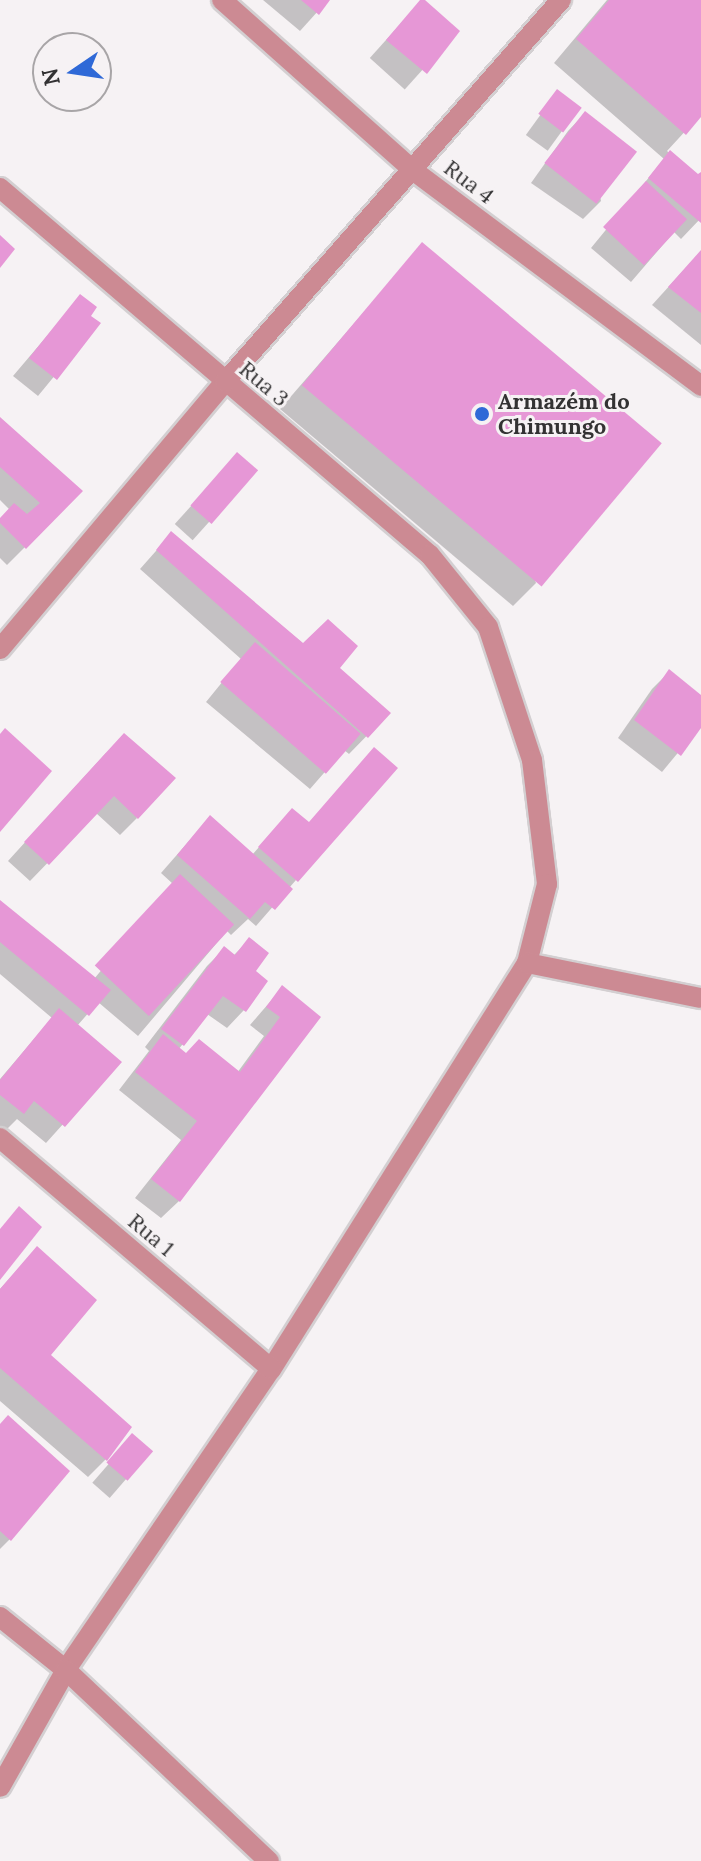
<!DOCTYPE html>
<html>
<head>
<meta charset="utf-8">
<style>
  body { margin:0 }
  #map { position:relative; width:701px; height:1861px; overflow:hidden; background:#f6f2f4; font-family:Lora,serif }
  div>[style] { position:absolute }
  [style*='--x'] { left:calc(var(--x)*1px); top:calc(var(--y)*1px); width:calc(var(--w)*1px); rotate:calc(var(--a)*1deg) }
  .shadow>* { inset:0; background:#0003; transform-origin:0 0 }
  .building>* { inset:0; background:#e697d6; transform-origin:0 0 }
  .roads { filter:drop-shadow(2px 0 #d3cfd1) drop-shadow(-2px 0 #d3cfd1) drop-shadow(0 2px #d3cfd1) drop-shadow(0 -2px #d3cfd1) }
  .minor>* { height:20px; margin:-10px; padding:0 10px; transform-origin:10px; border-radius:10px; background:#cc8a93 }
  .dots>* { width:22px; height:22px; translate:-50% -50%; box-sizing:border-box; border:4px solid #f6f2f4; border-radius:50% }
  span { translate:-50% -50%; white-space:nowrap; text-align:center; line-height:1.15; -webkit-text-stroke:6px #f6f2f4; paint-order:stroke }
  .street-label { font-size:22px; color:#333233 }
  .poi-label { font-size:22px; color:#333233; font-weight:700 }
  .left { translate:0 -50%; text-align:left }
  .north { position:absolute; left:32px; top:32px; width:80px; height:80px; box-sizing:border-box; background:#f6f2f4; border:2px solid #a8a5a7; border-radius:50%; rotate:257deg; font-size:22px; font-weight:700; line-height:32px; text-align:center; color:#333233 }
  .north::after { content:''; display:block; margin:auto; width:28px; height:36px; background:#2f69d7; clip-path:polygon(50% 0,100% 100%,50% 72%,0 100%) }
</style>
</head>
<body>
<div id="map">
  <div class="shadow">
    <i style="clip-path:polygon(263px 0,328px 0,300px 31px)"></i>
    <i style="left:422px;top:0;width:47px;height:78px;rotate:42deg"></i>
    <i style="clip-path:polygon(607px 0,701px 0,701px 114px,667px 151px,698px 177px,701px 174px,701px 218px,681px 239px,674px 232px,631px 282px,591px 248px,664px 159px,554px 63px)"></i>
    <i style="left:557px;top:92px;width:27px;height:53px;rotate:36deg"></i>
    <i style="clip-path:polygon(585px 113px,601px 201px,583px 219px,531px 183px,568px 131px)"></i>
    <i style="clip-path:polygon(422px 245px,536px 583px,513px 606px,280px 409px)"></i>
    <i style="clip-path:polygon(701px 251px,701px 345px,652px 305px)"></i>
    <i style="clip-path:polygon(80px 297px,89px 317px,98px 323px,38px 396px,13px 376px)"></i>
    <i style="clip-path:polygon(0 419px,81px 491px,7px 565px,0 558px,0 520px,10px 510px,0 500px)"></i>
    <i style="left:237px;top:455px;width:24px;height:93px;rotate:42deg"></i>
    <i style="clip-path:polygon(171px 534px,388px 714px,349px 754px,344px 750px,310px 789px,206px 702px,241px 659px,140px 569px)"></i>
    <i style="clip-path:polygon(669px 672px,701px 697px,701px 725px,662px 772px,618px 738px,652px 689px)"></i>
    <i style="clip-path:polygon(106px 753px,137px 818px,120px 835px,96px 813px,30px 881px,8px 861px)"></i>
    <i style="clip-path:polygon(210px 817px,252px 855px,275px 829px,296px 880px,256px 926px,248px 919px,231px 935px,227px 931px,138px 1036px,98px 1002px,77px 1026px,119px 1062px,46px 1143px,17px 1119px,5px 1131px,0 1126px,0 1079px,52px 1018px,0 974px,0 903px,94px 979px,173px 884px,161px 873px)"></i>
    <i style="clip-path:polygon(249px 940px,253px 972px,244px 1010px,227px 1028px,207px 1014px,178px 1050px,185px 1055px,237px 1073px,264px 1036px,250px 1025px,282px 988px,318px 1018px,179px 1201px,161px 1218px,135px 1198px,181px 1140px,119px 1090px,149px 1051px,145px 1047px,207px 966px,224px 949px,233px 956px)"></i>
    <i style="clip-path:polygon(37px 1248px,48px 1355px,107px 1458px,88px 1477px,0 1401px,0 1289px)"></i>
    <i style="clip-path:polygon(0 1425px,10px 1539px,0 1549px)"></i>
    <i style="left:133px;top:1436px;width:23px;height:62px;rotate:41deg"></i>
  </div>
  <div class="building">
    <i style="clip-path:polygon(301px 0,330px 0,319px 15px)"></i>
    <i style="clip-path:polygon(420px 0,425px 0,460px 31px,427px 74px,386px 40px)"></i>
    <i style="clip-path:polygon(609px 0,701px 0,701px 117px,686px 135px,576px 39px)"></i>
    <i style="left:557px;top:89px;width:31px;height:31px;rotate:37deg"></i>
    <i style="left:585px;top:111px;width:66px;height:66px;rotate:38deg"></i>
    <i style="clip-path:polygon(670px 150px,698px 174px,701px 172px,701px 223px,648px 178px)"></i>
    <i style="left:646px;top:181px;width:56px;height:63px;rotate:43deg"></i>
    <i style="clip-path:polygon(0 235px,15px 249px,0 268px)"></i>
    <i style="left:422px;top:242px;width:313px;height:187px;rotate:40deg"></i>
    <i style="clip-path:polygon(701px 250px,701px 313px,668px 287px)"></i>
    <i style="clip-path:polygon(80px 294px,97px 307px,91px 316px,101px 323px,57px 380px,29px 358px)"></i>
    <i style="clip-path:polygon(0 417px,83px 491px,26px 549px,0 523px,0 518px,14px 503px,27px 514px,40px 503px,0 467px)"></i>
    <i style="left:237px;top:452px;width:28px;height:71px;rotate:41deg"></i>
    <i style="clip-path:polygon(171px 531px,303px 643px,328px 619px,358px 646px,340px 668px,391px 713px,368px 738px,156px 550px)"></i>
    <i style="left:255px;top:642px;width:140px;height:53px;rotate:41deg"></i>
    <i style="clip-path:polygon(669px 669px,701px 695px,701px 728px,681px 756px,634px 720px)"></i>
    <i style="clip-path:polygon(5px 728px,52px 771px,0 832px,0 734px)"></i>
    <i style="clip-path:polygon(124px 733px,176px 778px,138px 819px,114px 796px,49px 865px,24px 842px)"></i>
    <i style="clip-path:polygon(374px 747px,398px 768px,298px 882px,258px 847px,292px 808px,309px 822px)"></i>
    <i style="clip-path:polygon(210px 815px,293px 889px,275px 910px,265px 902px,250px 919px,177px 855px)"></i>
    <i style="left:180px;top:874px;width:74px;height:125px;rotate:43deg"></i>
    <i style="clip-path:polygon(0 900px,111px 990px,89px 1016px,0 942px)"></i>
    <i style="clip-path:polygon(249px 937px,269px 953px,256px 971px,268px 981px,246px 1012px,223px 996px,184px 1046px,161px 1029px,224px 946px,235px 955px)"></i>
    <i style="clip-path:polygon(282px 985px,321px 1017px,180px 1202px,151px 1179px,197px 1121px,135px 1072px,163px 1034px,186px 1053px,199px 1039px,240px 1072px,280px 1017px,266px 1007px)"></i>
    <i style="clip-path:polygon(59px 1008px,122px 1062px,65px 1127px,34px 1101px,24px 1114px,0 1095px,0 1080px)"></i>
    <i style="clip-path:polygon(19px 1206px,42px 1227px,0 1280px,0 1229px)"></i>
    <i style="clip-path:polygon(37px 1246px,97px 1300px,51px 1355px,132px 1427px,107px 1461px,0 1368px,0 1289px)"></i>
    <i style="clip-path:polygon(8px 1415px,70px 1471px,11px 1541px,0 1531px,0 1424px)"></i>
    <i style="left:132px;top:1433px;width:28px;height:39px;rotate:41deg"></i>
  </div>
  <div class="roads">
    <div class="minor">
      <i style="--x:222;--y:0;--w:257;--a:41.7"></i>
      <i style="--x:414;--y:171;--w:359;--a:36.8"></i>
      <i style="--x:0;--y:188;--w:565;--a:40.48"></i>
      <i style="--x:430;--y:555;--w:92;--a:51.1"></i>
      <i style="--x:488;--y:627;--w:140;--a:71.7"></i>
      <i style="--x:532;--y:760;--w:125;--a:83.1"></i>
      <i style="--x:547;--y:884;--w:81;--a:104.2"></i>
      <i style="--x:527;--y:963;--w:480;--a:122.2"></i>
      <i style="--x:271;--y:1369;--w:364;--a:124.3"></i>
      <i style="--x:66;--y:1670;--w:134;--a:119.4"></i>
      <i style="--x:0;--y:649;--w:349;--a:-49.9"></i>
      <i style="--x:225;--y:382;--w:509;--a:-48.67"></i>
      <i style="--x:527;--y:963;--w:177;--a:11.4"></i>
      <i style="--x:0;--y:1138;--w:356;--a:40.4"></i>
      <i style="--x:0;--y:1617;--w:85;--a:38.8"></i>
      <i style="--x:66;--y:1670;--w:279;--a:43.3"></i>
    </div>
  </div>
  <div class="dots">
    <i style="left:482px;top:414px;background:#2f69d7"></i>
  </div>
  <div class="street-label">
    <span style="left:469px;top:182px;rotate:37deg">Rua 4</span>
    <span style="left:264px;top:384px;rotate:40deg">Rua 3</span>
    <span style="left:151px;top:1235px;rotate:40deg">Rua 1</span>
  </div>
  <div class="poi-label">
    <span class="left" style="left:498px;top:414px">Armazém do<br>Chimungo</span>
  </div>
  <div class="north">N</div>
</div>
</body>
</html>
